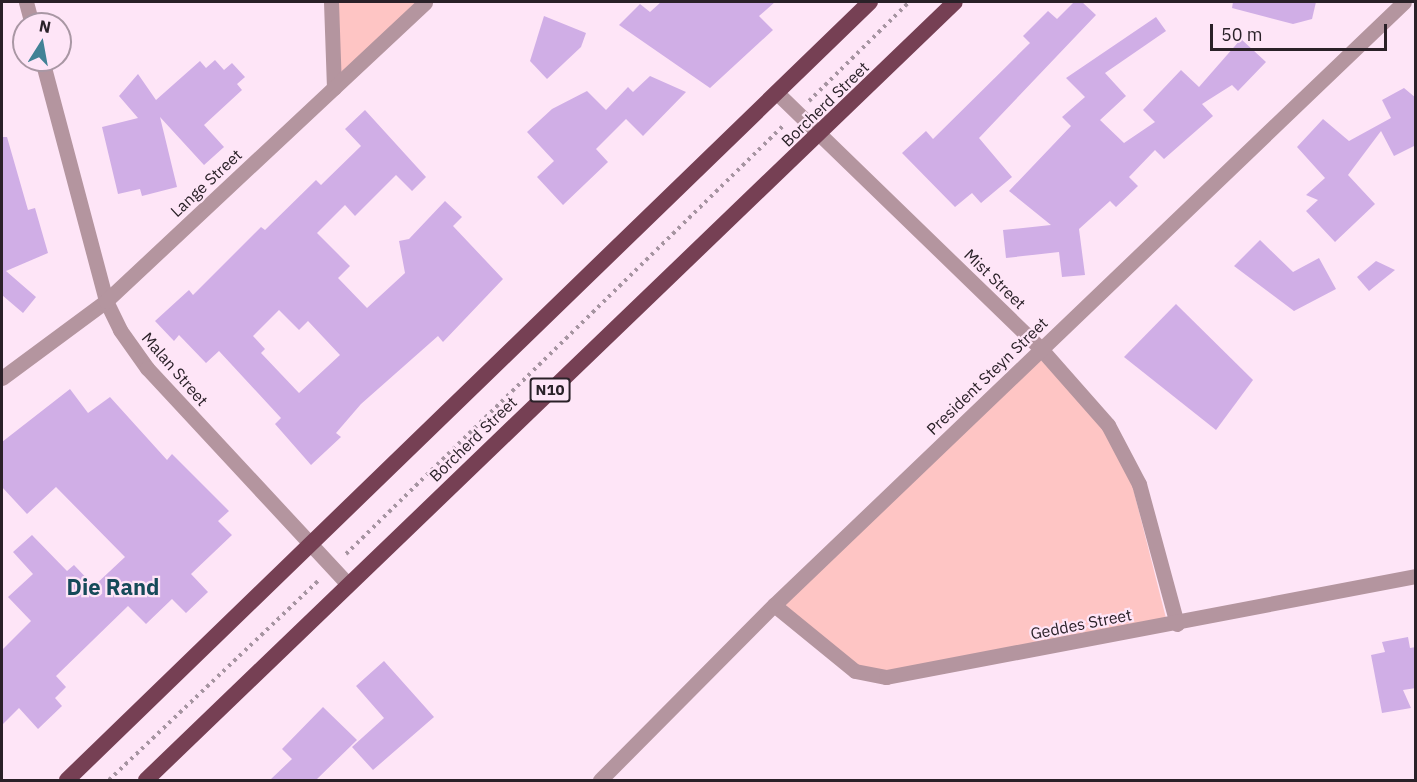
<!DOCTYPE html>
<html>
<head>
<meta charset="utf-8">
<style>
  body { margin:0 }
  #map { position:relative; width:1417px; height:782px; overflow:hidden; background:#fee5f7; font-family:"IBM Plex Sans",sans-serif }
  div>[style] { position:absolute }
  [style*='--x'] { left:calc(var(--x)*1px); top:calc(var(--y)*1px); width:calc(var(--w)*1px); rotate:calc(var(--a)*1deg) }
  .green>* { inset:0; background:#fec5c4 }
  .building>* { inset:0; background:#d0aee6 }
  .path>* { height:4px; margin-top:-2px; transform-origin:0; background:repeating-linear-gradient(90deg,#a694a1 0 3px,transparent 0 7.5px) }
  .minor>* { height:15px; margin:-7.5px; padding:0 7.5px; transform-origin:7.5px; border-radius:7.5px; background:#b4959f }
  .trunk>* { height:16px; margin:-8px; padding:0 8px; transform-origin:8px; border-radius:8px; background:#764054 }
  span { translate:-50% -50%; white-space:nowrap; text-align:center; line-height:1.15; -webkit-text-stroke:4.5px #fee5f7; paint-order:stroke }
  .shield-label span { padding:2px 4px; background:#fee5f7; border:2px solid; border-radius:4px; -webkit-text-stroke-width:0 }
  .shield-label { font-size:15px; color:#2a2128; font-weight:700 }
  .street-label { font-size:16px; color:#2a2128 }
  .district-label { font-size:22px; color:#154a59; font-weight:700 }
  .frame { position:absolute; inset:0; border:3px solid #2a2128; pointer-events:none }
  .north { position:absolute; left:12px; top:12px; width:60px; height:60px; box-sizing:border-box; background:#fee5f7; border:2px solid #a997a4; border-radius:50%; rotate:11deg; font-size:16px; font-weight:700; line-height:24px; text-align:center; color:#2a2128 }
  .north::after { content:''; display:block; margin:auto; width:21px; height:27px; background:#428296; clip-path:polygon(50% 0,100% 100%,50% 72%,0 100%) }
  .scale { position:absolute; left:1210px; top:24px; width:177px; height:27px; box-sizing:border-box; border:3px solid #2a2128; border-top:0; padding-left:8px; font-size:18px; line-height:21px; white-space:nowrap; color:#2a2128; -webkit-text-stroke:4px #fee5f7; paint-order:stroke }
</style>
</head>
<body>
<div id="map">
  <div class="green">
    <i style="clip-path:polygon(333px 2px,418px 2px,337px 80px)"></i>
    <i style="clip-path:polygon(1038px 357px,1103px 425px,1129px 472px,1168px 626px,890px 682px,839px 665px,783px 602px)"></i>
  </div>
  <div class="building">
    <i style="clip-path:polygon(661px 2px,775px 2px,759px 16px,773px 30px,710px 88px,619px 25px,640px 4px,650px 12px)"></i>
    <i style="clip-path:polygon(1074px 2px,1082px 2px,1096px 15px,979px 138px,1012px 177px,981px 203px,972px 193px,955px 207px,902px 153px,926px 131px,933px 139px,1030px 43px,1023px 36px,1048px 11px,1057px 19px)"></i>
    <i style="clip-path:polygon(1233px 2px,1316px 2px,1312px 19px,1293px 24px,1232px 8px)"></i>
    <i style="clip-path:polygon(544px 16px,586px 33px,581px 47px,547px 79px,530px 61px)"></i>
    <i style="clip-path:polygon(1156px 17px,1166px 31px,1105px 73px,1126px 96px,1100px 120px,1124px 143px,1155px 122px,1143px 110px,1181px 70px,1199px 87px,1241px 39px,1266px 62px,1238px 91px,1232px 85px,1202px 104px,1213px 116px,1164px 159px,1155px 150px,1129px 177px,1138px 186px,1116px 207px,1110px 201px,1079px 229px,1085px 275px,1062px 277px,1059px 252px,1006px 258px,1003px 230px,1051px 225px,1009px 191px,1071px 126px,1062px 117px,1085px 97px,1066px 78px)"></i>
    <i style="clip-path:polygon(215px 60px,224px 70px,232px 63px,245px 77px,237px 84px,242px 90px,204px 125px,224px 147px,204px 165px,160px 117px,177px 187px,142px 196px,140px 189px,118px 194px,102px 127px,138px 118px,119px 96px,138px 74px,156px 100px,200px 61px,206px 68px)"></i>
    <i style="clip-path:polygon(650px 76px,686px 92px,643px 136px,626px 119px,596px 149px,608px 162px,563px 205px,537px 177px,554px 161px,527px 132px,552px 109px,587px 91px,606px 110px,628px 87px,633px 92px)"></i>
    <i style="clip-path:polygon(1404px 88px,1416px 98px,1416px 145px,1394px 156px,1381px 131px,1348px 175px,1375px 204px,1335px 242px,1306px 211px,1318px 200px,1306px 195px,1325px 178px,1297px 147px,1323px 119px,1349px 141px,1391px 118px,1382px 100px)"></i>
    <i style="clip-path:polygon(evenodd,365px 110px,426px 177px,412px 191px,396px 175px,355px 216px,345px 205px,317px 233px,350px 266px,338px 278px,367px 308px,405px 273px,399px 241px,409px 239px,445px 201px,462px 217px,453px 226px,503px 279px,443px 342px,438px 336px,361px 404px,336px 433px,341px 437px,311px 465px,275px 424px,281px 418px,219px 351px,206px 363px,179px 335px,174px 341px,155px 321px,189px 290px,193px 295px,261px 227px,265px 230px,316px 180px,321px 185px,361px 146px,345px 129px,365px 110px,279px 310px,299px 330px,308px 321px,340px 355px,299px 393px,261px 353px,265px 349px,253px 336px,279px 310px)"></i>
    <i style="clip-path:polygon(2px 137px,7px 137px,28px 210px,35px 208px,48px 253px,6px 271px,36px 297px,23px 313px,2px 295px)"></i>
    <i style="clip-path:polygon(1260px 240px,1293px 272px,1319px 258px,1336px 289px,1294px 311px,1234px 266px)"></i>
    <i style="clip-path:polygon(1376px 261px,1395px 270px,1369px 291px,1357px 277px)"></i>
    <i style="clip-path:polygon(1176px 304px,1253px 380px,1216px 430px,1124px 357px)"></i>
    <i style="clip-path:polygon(70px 389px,88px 413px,110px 397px,167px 460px,172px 454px,229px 511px,218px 521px,232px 535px,191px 574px,208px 592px,186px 613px,172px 599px,146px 624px,128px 606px,56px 676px,66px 687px,55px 698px,62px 706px,38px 729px,19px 708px,2px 725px,2px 650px,31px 621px,8px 597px,33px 574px,13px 552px,32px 535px,67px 571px,74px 565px,94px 586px,125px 557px,56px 487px,27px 514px,2px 487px,2px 442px)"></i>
    <i style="clip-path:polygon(1408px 637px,1410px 648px,1416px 647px,1416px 688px,1403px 690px,1411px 708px,1382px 713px,1371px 655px,1385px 652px,1382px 642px)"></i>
    <i style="clip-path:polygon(384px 661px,434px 717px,373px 770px,352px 747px,384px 718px,356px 686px)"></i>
    <i style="clip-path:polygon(323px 707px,357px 740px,316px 780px,270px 780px,292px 759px,282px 749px)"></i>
  </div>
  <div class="path">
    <i style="--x:809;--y:101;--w:141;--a:-44.7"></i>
    <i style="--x:346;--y:554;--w:613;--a:-44.41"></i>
    <i style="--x:109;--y:780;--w:290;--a:-43.6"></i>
  </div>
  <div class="minor">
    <i style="--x:26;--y:2;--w:23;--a:75"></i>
    <i style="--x:331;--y:2;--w:86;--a:88"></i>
    <i style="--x:42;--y:60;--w:249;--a:75.1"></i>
    <i style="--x:106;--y:301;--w:32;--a:64"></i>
    <i style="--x:120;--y:330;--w:47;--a:54.6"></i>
    <i style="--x:147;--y:368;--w:295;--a:47.1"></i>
    <i style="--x:776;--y:92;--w:369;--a:44.1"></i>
    <i style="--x:1041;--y:349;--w:101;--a:48.6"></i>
    <i style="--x:1108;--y:425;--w:67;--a:62.3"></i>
    <i style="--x:1139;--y:484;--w:145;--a:74.8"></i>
    <i style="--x:2;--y:378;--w:129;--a:-36.5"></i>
    <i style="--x:106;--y:301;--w:437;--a:-43.1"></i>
    <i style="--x:774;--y:605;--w:104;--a:39.2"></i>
    <i style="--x:855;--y:671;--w:32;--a:11"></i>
    <i style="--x:886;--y:677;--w:540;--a:-10.79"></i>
    <i style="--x:600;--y:780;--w:247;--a:-45.2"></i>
    <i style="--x:774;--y:605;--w:872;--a:-43.75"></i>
  </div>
  <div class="trunk">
    <i style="--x:67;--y:780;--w:1118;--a:-44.09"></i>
    <i style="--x:146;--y:780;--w:1122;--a:-43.88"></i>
  </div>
  <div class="shield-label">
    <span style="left:550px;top:390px">N10</span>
  </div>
  <div class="street-label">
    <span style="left:825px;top:104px;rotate:-44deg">Borcherd Street</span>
    <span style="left:206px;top:183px;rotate:-43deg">Lange Street</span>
    <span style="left:995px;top:279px;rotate:44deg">Mist Street</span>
    <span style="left:175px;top:369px;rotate:49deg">Malan Street</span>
    <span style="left:987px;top:376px;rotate:-44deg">President Steyn Street</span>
    <span style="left:473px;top:439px;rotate:-44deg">Borcherd Street</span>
    <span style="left:1081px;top:624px;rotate:-11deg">Geddes Street</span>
  </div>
  <div class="district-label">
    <span style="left:113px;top:587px">Die Rand</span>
  </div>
  <div class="frame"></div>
  <div class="north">N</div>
  <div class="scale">50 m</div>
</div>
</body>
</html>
